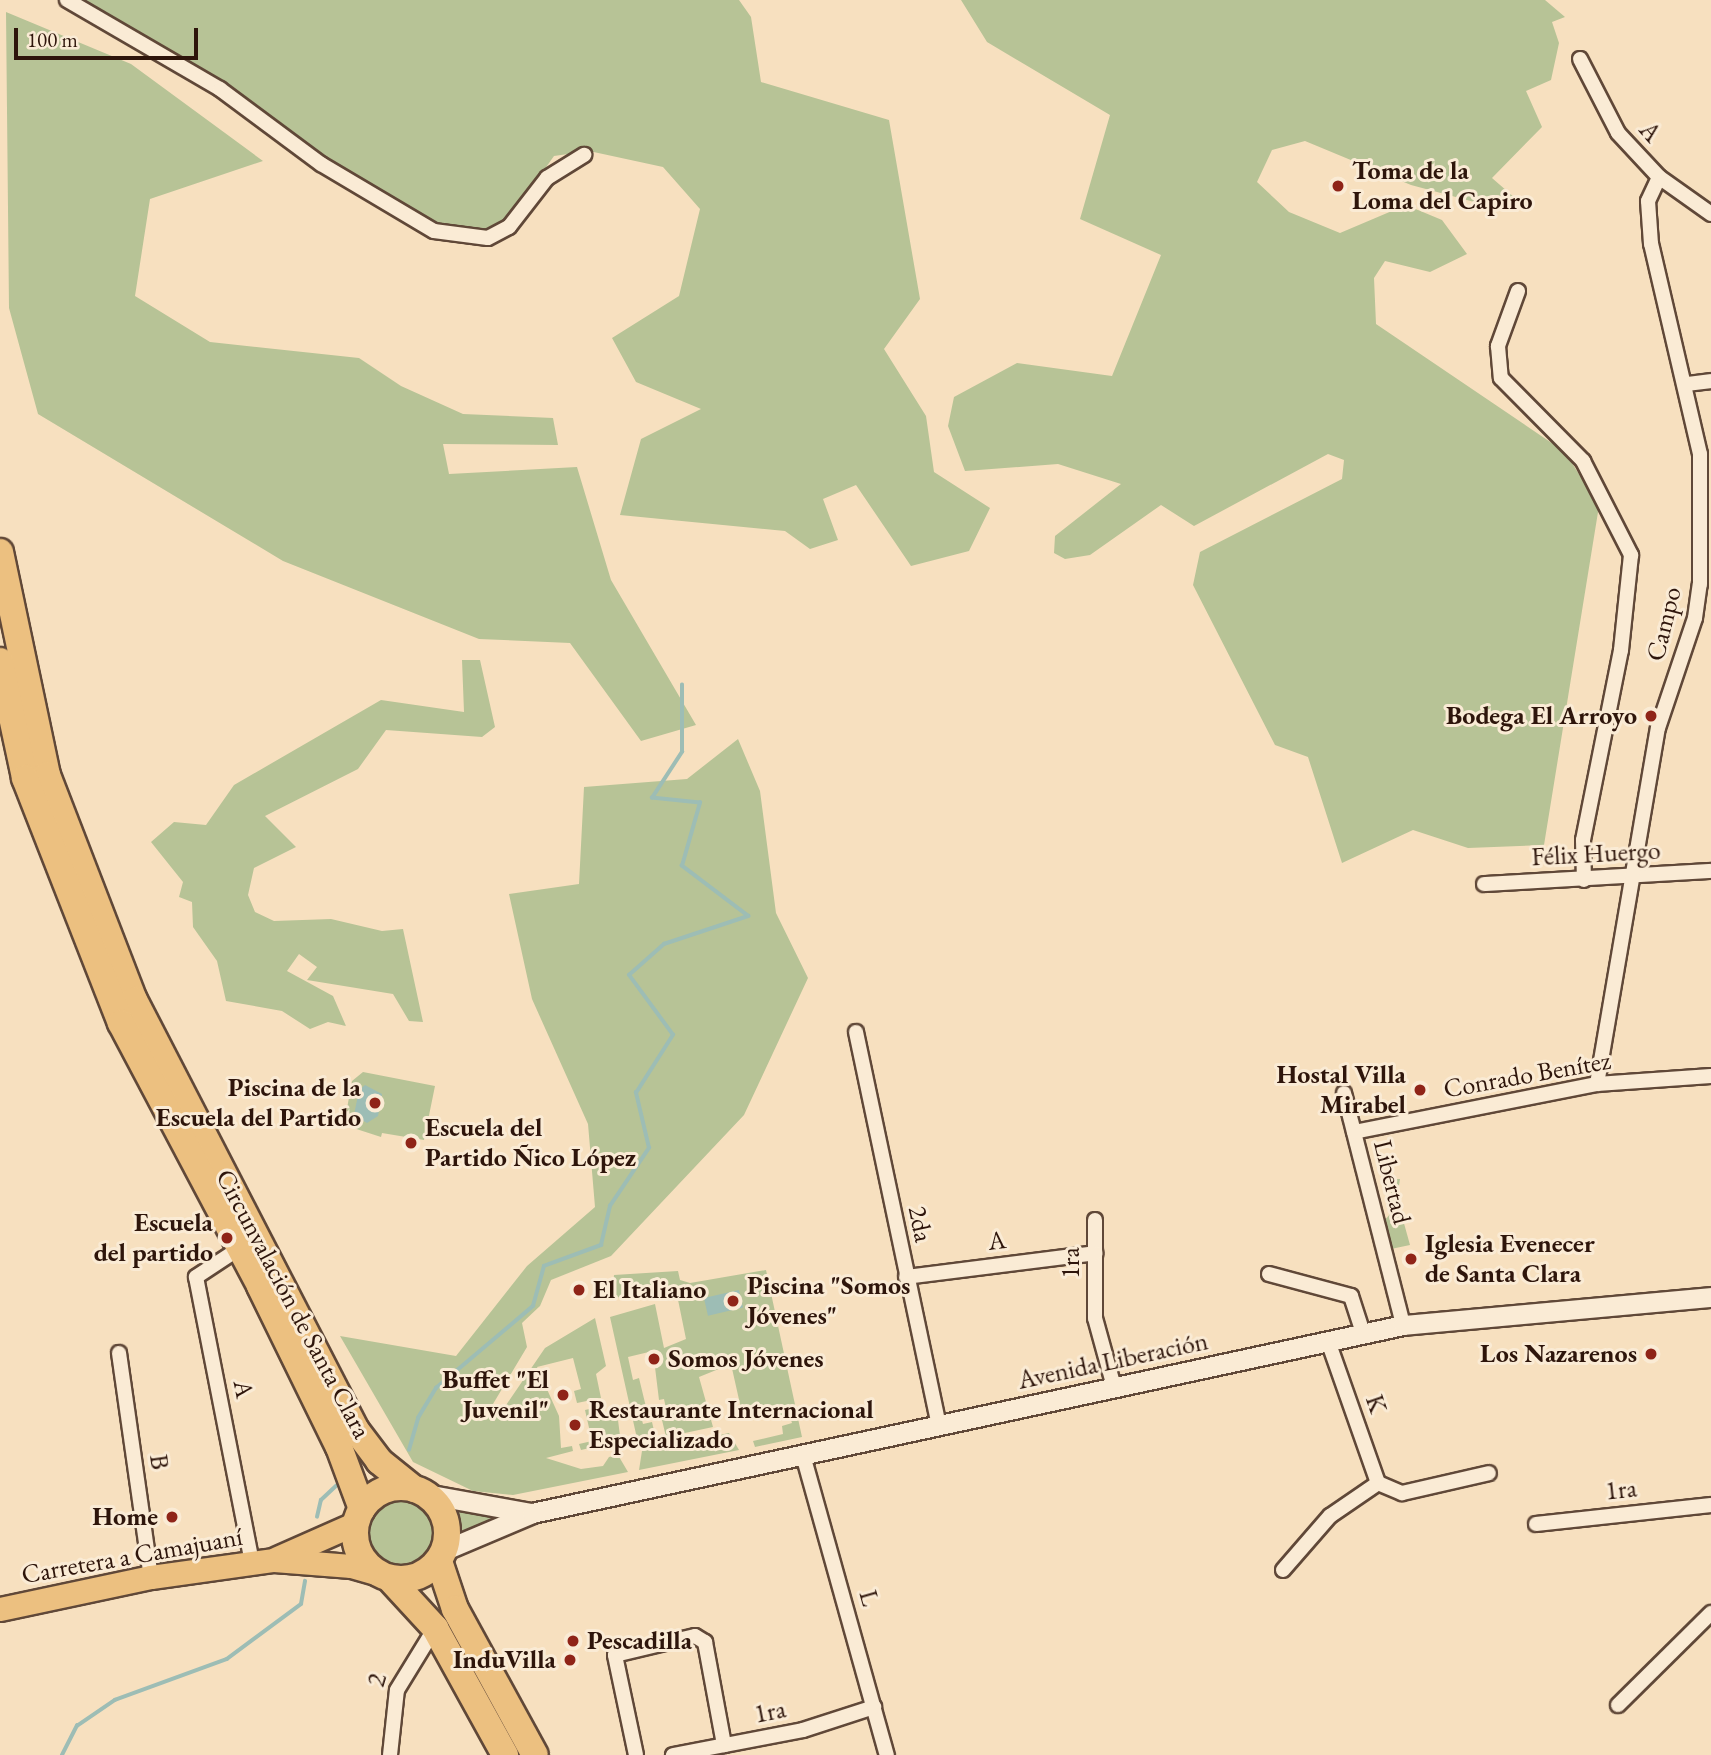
<!DOCTYPE html>
<html>
<head>
<meta charset="utf-8">
<style>
  body { margin:0 }
  #map { position:relative; width:1711px; height:1755px; overflow:hidden; background:#f7e0bf; font-family:"EB Garamond",serif }
  div>[style] { position:absolute }
  [style*='--x'] { left:calc(var(--x)*1px); top:calc(var(--y)*1px); width:calc(var(--w)*1px); rotate:calc(var(--a)*1deg) }
  .green>* { inset:0; background:#b7c396 }
  .round { border-radius:50% }
  .water>* { inset:0; background:#9dbdb5; transform-origin:0 0 }
  .stream>* { height:3.5px; margin:-1.75px; padding:0 1.75px; transform-origin:1.75px; border-radius:1.75px; background:#9dbdb5 }
  .roads { filter:drop-shadow(2px 0 #604838) drop-shadow(-2px 0 #604838) drop-shadow(0 2px #604838) drop-shadow(0 -2px #604838) }
  .street>* { height:14px; margin:-7px; padding:0 7px; transform-origin:7px; border-radius:7px; background:#faebd5 }
  .secondary>* { height:19px; margin:-9.5px; padding:0 9.5px; transform-origin:9.5px; border-radius:9.5px; background:#faebd5 }
  .primary>* { height:23px; margin:-11.5px; padding:0 11.5px; transform-origin:11.5px; border-radius:11.5px; background:#ecc080 }
  .highway>* { height:26px; margin:-13px; padding:0 13px; transform-origin:13px; border-radius:13px; background:#ecc080 }
  .highway>.ring { margin:-13px; padding:0; box-sizing:content-box; background:none; border:26px solid #ecc080; border-radius:50% }
  .dots>* { width:19px; height:19px; translate:-50% -50%; box-sizing:border-box; border:4px solid #faebd5; border-radius:50% }
  span { translate:-50% -50%; white-space:nowrap; text-align:center; line-height:1.15; -webkit-text-stroke:6px #faebd5; paint-order:stroke }
  .street-label { font-size:26px; color:#2e150b }
  .poi-label { font-size:26px; color:#2e150b; font-weight:700 }
  .left { translate:0 -50%; text-align:left }
  .right { translate:-100% -50%; text-align:right }
  .scale { position:absolute; left:14px; top:28px; width:184px; height:32px; box-sizing:border-box; border:4px solid #2e150b; border-top:0; padding-left:9px; font-size:21px; line-height:24px; white-space:nowrap; color:#2e150b; -webkit-text-stroke:5px #faebd5; paint-order:stroke }
</style>
</head>
<body>
<div id="map">
  <div class="green">
    <i style="clip-path:polygon(77px 0,739px 0,751px 17px,761px 82px,889px 120px,920px 299px,884px 349px,926px 416px,934px 472px,990px 508px,969px 551px,911px 566px,856px 485px,823px 499px,838px 540px,810px 549px,785px 531px,620px 515px,641px 439px,701px 409px,636px 382px,612px 338px,679px 296px,700px 209px,663px 167px,589px 151px,554px 156px,505px 225px,483px 233px,436px 225px)"></i>
    <i style="clip-path:polygon(961px 0,1545px 0,1565px 17px,1552px 22px,1559px 43px,1551px 80px,1526px 91px,1542px 127px,1492px 178px,1515px 198px,1493px 207px,1411px 185px,1305px 141px,1272px 150px,1257px 182px,1289px 212px,1340px 233px,1406px 205px,1442px 220px,1467px 254px,1430px 272px,1385px 261px,1374px 278px,1376px 324px,1565px 452px,1599px 506px,1544px 845px,1468px 848px,1413px 830px,1342px 863px,1308px 757px,1275px 745px,1193px 585px,1200px 552px,1342px 479px,1344px 460px,1328px 454px,1194px 526px,1161px 505px,1090px 555px,1065px 559px,1054px 553px,1055px 536px,1121px 484px,1058px 464px,965px 471px,948px 426px,954px 397px,1017px 363px,1112px 376px,1161px 255px,1080px 219px,1110px 115px,987px 42px)"></i>
    <i style="clip-path:polygon(6px 12px,131px 64px,263px 161px,150px 199px,135px 296px,210px 342px,359px 358px,401px 386px,463px 414px,553px 418px,558px 445px,443px 444px,449px 474px,577px 467px,611px 580px,696px 725px,641px 741px,570px 643px,479px 639px,283px 561px,38px 414px,9px 308px)"></i>
    <i style="clip-path:polygon(462px 660px,480px 660px,495px 727px,482px 737px,386px 730px,358px 769px,265px 816px,296px 847px,254px 868px,248px 895px,255px 912px,274px 921px,331px 919px,382px 931px,403px 929px,423px 1022px,409px 1021px,393px 994px,307px 980px,317px 967px,299px 954px,287px 971px,333px 996px,346px 1026px,328px 1022px,310px 1029px,282px 1011px,226px 1001px,217px 961px,193px 927px,192px 902px,179px 897px,183px 882px,151px 842px,174px 822px,206px 825px,234px 785px,381px 700px,464px 712px)"></i>
    <i style="clip-path:polygon(738px 739px,760px 791px,776px 913px,808px 978px,744px 1115px,611px 1256px,551px 1280px,540px 1306px,522px 1323px,527px 1347px,490px 1409px,491px 1417px,500px 1414px,545px 1348px,595px 1318px,606px 1366px,596px 1374px,601px 1398px,577px 1403px,574px 1391px,581px 1389px,573px 1358px,537px 1367px,559px 1416px,561px 1448px,572px 1446px,573px 1451px,546px 1458px,581px 1469px,603px 1466px,609px 1457px,618px 1455px,628px 1472px,513px 1495px,473px 1491px,413px 1462px,340px 1336px,456px 1356px,527px 1266px,595px 1207px,588px 1124px,532px 999px,509px 894px,579px 884px,584px 787px,687px 779px)"></i>
    <i style="clip-path:polygon(363px 1072px,435px 1086px,424px 1140px,382px 1133px,381px 1137px,344px 1125px,352px 1081px)"></i>
    <i style="clip-path:polygon(1391px 1179px,1400px 1179px,1397px 1198px,1410px 1245px,1391px 1249px,1384px 1221px,1391px 1213px)"></i>
    <i style="clip-path:polygon(766px 1270px,802px 1437px,755px 1447px,753px 1441px,783px 1434px,782px 1426px,792px 1423px,789px 1414px,779px 1416px,777px 1406px,742px 1413px,731px 1364px,699px 1377px,713px 1427px,666px 1437px,662px 1420px,668px 1418px,664px 1399px,659px 1400px,653px 1351px,628px 1357px,633px 1380px,639px 1378px,646px 1407px,639px 1409px,643px 1424px,652px 1422px,656px 1439px,638px 1443px,610px 1317px,655px 1304px,664px 1348px,686px 1339px,676px 1290px,612px 1298px,614px 1275px,678px 1271px,680px 1280px,690px 1283px)"></i>
    <i style="clip-path:polygon(603px 1406px,606px 1418px,618px 1420px,620px 1436px,615px 1442px,581px 1450px,579px 1444px,592px 1441px,585px 1410px)"></i>
    <i style="clip-path:polygon(729px 1433px,739px 1450px,639px 1470px,642px 1451px)"></i>
    <i class="round" style="left:364px;top:1496px;width:76px;height:76px"></i>
    <i style="clip-path:polygon(453px 1509px,511px 1516px,459px 1540px)"></i>
  </div>
  <div class="water">
    <i style="clip-path:polygon(365px 1085px,382px 1094px,378px 1116px,367px 1123px,354px 1115px,359px 1090px)"></i>
    <i style="left:739px;top:1290px;width:18px;height:36px;rotate:77deg"></i>
  </div>
  <div class="stream">
    <i style="--x:409;--y:1450;--w:33;--a:-74"></i>
    <i style="--x:418;--y:1418;--w:35;--a:-59"></i>
    <i style="--x:436;--y:1388;--w:127;--a:-40.2"></i>
    <i style="--x:533;--y:1306;--w:41;--a:-74.6"></i>
    <i style="--x:544;--y:1266;--w:61;--a:-20.2"></i>
    <i style="--x:601;--y:1245;--w:40;--a:-77"></i>
    <i style="--x:610;--y:1206;--w:70;--a:-56.1"></i>
    <i style="--x:649;--y:1148;--w:57;--a:-103.3"></i>
    <i style="--x:636;--y:1093;--w:69;--a:-57.5"></i>
    <i style="--x:673;--y:1035;--w:74;--a:-126.3"></i>
    <i style="--x:629;--y:975;--w:47;--a:-41.5"></i>
    <i style="--x:664;--y:944;--w:89;--a:-18.4"></i>
    <i style="--x:748;--y:916;--w:83;--a:-142.9"></i>
    <i style="--x:682;--y:866;--w:66;--a:-74.1"></i>
    <i style="--x:700;--y:803;--w:48;--a:-174.1"></i>
    <i style="--x:652;--y:798;--w:55;--a:-56.9"></i>
    <i style="--x:682;--y:752;--w:67;--a:-90"></i>
    <i style="--x:317;--y:1517;--w:17;--a:-77"></i>
    <i style="--x:321;--y:1500;--w:21;--a:-43"></i>
    <i style="--x:62;--y:1755;--w:33;--a:-63"></i>
    <i style="--x:77;--y:1726;--w:46;--a:-34.4"></i>
    <i style="--x:115;--y:1700;--w:119;--a:-20.1"></i>
    <i style="--x:227;--y:1659;--w:92;--a:-36.6"></i>
    <i style="--x:301;--y:1604;--w:23;--a:-80"></i>
  </div>
  <div class="roads">
    <div class="street">
      <i style="--x:67;--y:0;--w:177;--a:30.2"></i>
      <i style="--x:220;--y:89;--w:126;--a:36.6"></i>
      <i style="--x:321;--y:164;--w:131;--a:30.7"></i>
      <i style="--x:434;--y:231;--w:54;--a:7.4"></i>
      <i style="--x:488;--y:238;--w:24;--a:-28"></i>
      <i style="--x:509;--y:227;--w:62;--a:-52.2"></i>
      <i style="--x:547;--y:178;--w:44;--a:-31.9"></i>
      <i style="--x:1580;--y:59;--w:83;--a:62.8"></i>
      <i style="--x:1618;--y:133;--w:60;--a:47"></i>
      <i style="--x:1659;--y:177;--w:64;--a:35.4"></i>
      <i style="--x:1518;--y:291;--w:59;--a:110"></i>
      <i style="--x:1498;--y:346;--w:32;--a:85"></i>
      <i style="--x:1501;--y:378;--w:117;--a:45.3"></i>
      <i style="--x:1583;--y:461;--w:106;--a:62.9"></i>
      <i style="--x:1631;--y:555;--w:96;--a:96"></i>
      <i style="--x:1621;--y:650;--w:194;--a:101.3"></i>
      <i style="--x:1583;--y:840;--w:40;--a:88.6"></i>
      <i style="--x:1687;--y:384;--w:24;--a:-7"></i>
      <i style="--x:1484;--y:884;--w:227;--a:-3.3"></i>
      <i style="--x:856;--y:1032;--w:402;--a:78.1"></i>
      <i style="--x:1597;--y:1084;--w:361;--a:-80.3"></i>
      <i style="--x:1658;--y:728;--w:116;--a:-71.4"></i>
      <i style="--x:1695;--y:618;--w:34;--a:-82"></i>
      <i style="--x:1700;--y:584;--w:130;--a:-90"></i>
      <i style="--x:1700;--y:454;--w:216;--a:-103.1"></i>
      <i style="--x:1651;--y:244;--w:43;--a:-94"></i>
      <i style="--x:1648;--y:201;--w:26;--a:-65"></i>
      <i style="--x:1344;--y:1093;--w:239;--a:75.7"></i>
      <i style="--x:1354;--y:1132;--w:248;--a:-11.2"></i>
      <i style="--x:1597;--y:1084;--w:114;--a:-4"></i>
      <i style="--x:1095;--y:1220;--w:98;--a:90"></i>
      <i style="--x:1095;--y:1318;--w:72;--a:74.6"></i>
      <i style="--x:240;--y:1248;--w:53;--a:146.6"></i>
      <i style="--x:196;--y:1277;--w:290;--a:78.9"></i>
      <i style="--x:1269;--y:1274;--w:85;--a:15"></i>
      <i style="--x:1351;--y:1296;--w:39;--a:72"></i>
      <i style="--x:906;--y:1277;--w:191;--a:-7.2"></i>
      <i style="--x:1328;--y:1341;--w:151;--a:70.6"></i>
      <i style="--x:119;--y:1353;--w:226;--a:81.9"></i>
      <i style="--x:803;--y:1455;--w:312;--a:74.4"></i>
      <i style="--x:1536;--y:1524;--w:176;--a:-6.2"></i>
      <i style="--x:1283;--y:1570;--w:72;--a:-49"></i>
      <i style="--x:1330;--y:1516;--w:58;--a:-34.5"></i>
      <i style="--x:1378;--y:1483;--w:26;--a:23"></i>
      <i style="--x:1402;--y:1493;--w:89;--a:-12.9"></i>
      <i style="--x:1618;--y:1705;--w:131;--a:-44.7"></i>
      <i style="--x:390;--y:1755;--w:65;--a:-83.9"></i>
      <i style="--x:397;--y:1690;--w:73;--a:-58.5"></i>
      <i style="--x:636;--y:1755;--w:102;--a:-101.9"></i>
      <i style="--x:615;--y:1655;--w:82;--a:-13.4"></i>
      <i style="--x:695;--y:1636;--w:12;--a:31"></i>
      <i style="--x:705;--y:1642;--w:105;--a:79.5"></i>
      <i style="--x:673;--y:1755;--w:132;--a:-10.9"></i>
      <i style="--x:803;--y:1730;--w:75;--a:-17.9"></i>
    </div>
    <div class="secondary">
      <i style="--x:426;--y:1494;--w:107;--a:10.3"></i>
      <i style="--x:445;--y:1550;--w:95;--a:-23"></i>
      <i style="--x:532;--y:1513;--w:891;--a:-12.18"></i>
      <i style="--x:1403;--y:1325;--w:309;--a:-5.2"></i>
    </div>
    <div class="primary">
      <i style="--x:277;--y:1558;--w:86;--a:-23.9"></i>
      <i style="--x:0;--y:1609;--w:154;--a:-12"></i>
      <i style="--x:151;--y:1577;--w:124;--a:-7.9"></i>
      <i style="--x:274;--y:1560;--w:77;--a:4.5"></i>
      <i style="--x:351;--y:1566;--w:29;--a:16"></i>
    </div>
    <div class="highway">
      <i style="--x:0;--y:552;--w:228;--a:78.1"></i>
      <i style="--x:47;--y:775;--w:241;--a:68.9"></i>
      <i style="--x:134;--y:1000;--w:484;--a:62.7"></i>
      <i style="--x:356;--y:1430;--w:39;--a:53"></i>
      <i style="--x:379;--y:1461;--w:45;--a:38.7"></i>
      <i style="--x:0;--y:661;--w:120;--a:77.9"></i>
      <i style="--x:25;--y:778;--w:263;--a:68.6"></i>
      <i style="--x:121;--y:1023;--w:297;--a:62.1"></i>
      <i style="--x:260;--y:1286;--w:179;--a:63.9"></i>
      <i style="--x:339;--y:1447;--w:66;--a:69.6"></i>
      <i class="ring" style="left:355px;top:1487px;width:66px;height:66px"></i>
      <i style="--x:439;--y:1561;--w:51;--a:71.6"></i>
      <i style="--x:455;--y:1609;--w:166;--a:61.3"></i>
      <i style="--x:390;--y:1579;--w:67;--a:47.4"></i>
      <i style="--x:435;--y:1628;--w:145;--a:61.1"></i>
    </div>
  </div>
  <div class="dots">
    <i style="left:1338px;top:186px;background:#8f2418"></i>
    <i style="left:1651px;top:716px;background:#8f2418"></i>
    <i style="left:1420px;top:1090px;background:#8f2418"></i>
    <i style="left:375px;top:1103px;background:#8f2418"></i>
    <i style="left:411px;top:1143px;background:#8f2418"></i>
    <i style="left:227px;top:1238px;background:#8f2418"></i>
    <i style="left:1411px;top:1259px;background:#8f2418"></i>
    <i style="left:579px;top:1290px;background:#8f2418"></i>
    <i style="left:733px;top:1301px;background:#8f2418"></i>
    <i style="left:1651px;top:1354px;background:#8f2418"></i>
    <i style="left:654px;top:1359px;background:#8f2418"></i>
    <i style="left:563px;top:1395px;background:#8f2418"></i>
    <i style="left:575px;top:1425px;background:#8f2418"></i>
    <i style="left:172px;top:1517px;background:#8f2418"></i>
    <i style="left:573px;top:1641px;background:#8f2418"></i>
    <i style="left:570px;top:1660px;background:#8f2418"></i>
  </div>
  <div class="street-label">
    <span style="left:1650px;top:132px;rotate:49deg">A</span>
    <span style="left:1664px;top:624px;rotate:-76deg">Campo</span>
    <span style="left:1596px;top:854px;rotate:-3deg">Félix Huergo</span>
    <span style="left:1527px;top:1075px;rotate:-10deg">Conrado Benítez</span>
    <span style="left:1392px;top:1182px;rotate:76deg">Libertad</span>
    <span style="left:920px;top:1224px;rotate:78deg">2da</span>
    <span style="left:997px;top:1241px;rotate:-7deg">A</span>
    <span style="left:1071px;top:1263px;rotate:-90deg">1ra</span>
    <span style="left:293px;top:1304px;rotate:62deg">Circunvalación de Santa Clara</span>
    <span style="left:1113px;top:1361px;rotate:-12deg">Avenida Liberación</span>
    <span style="left:243px;top:1389px;rotate:79deg">A</span>
    <span style="left:1376px;top:1404px;rotate:71deg">K</span>
    <span style="left:159px;top:1462px;rotate:82deg">B</span>
    <span style="left:1621px;top:1490px;rotate:-6deg">1ra</span>
    <span style="left:132px;top:1556px;rotate:-10deg">Carretera a Camajuaní</span>
    <span style="left:869px;top:1598px;rotate:74deg">L</span>
    <span style="left:377px;top:1680px;rotate:-73deg">2</span>
    <span style="left:770px;top:1712px;rotate:-11deg">1ra</span>
  </div>
  <div class="poi-label">
    <span class="left" style="left:1352px;top:186px">Toma de la<br>Loma del Capiro</span>
    <span class="right" style="left:1637px;top:716px">Bodega El Arroyo</span>
    <span class="right" style="left:1406px;top:1090px">Hostal Villa<br>Mirabel</span>
    <span class="right" style="left:361px;top:1103px">Piscina de la<br>Escuela del Partido</span>
    <span class="left" style="left:425px;top:1143px">Escuela del<br>Partido Ñico López</span>
    <span class="right" style="left:213px;top:1238px">Escuela<br>del partido</span>
    <span class="left" style="left:1425px;top:1259px">Iglesia Evenecer<br>de Santa Clara</span>
    <span class="left" style="left:747px;top:1301px">Piscina "Somos<br>Jóvenes"</span>
    <span class="left" style="left:593px;top:1290px">El Italiano</span>
    <span class="right" style="left:1637px;top:1354px">Los Nazarenos</span>
    <span class="left" style="left:668px;top:1359px">Somos Jóvenes</span>
    <span class="right" style="left:549px;top:1395px">Buffet "El<br>Juvenil"</span>
    <span class="left" style="left:589px;top:1425px">Restaurante Internacional<br>Especializado</span>
    <span class="right" style="left:158px;top:1517px">Home</span>
    <span class="left" style="left:587px;top:1641px">Pescadilla</span>
    <span class="right" style="left:556px;top:1660px">InduVilla</span>
  </div>
  <div class="scale">100 m</div>
</div>
</body>
</html>
